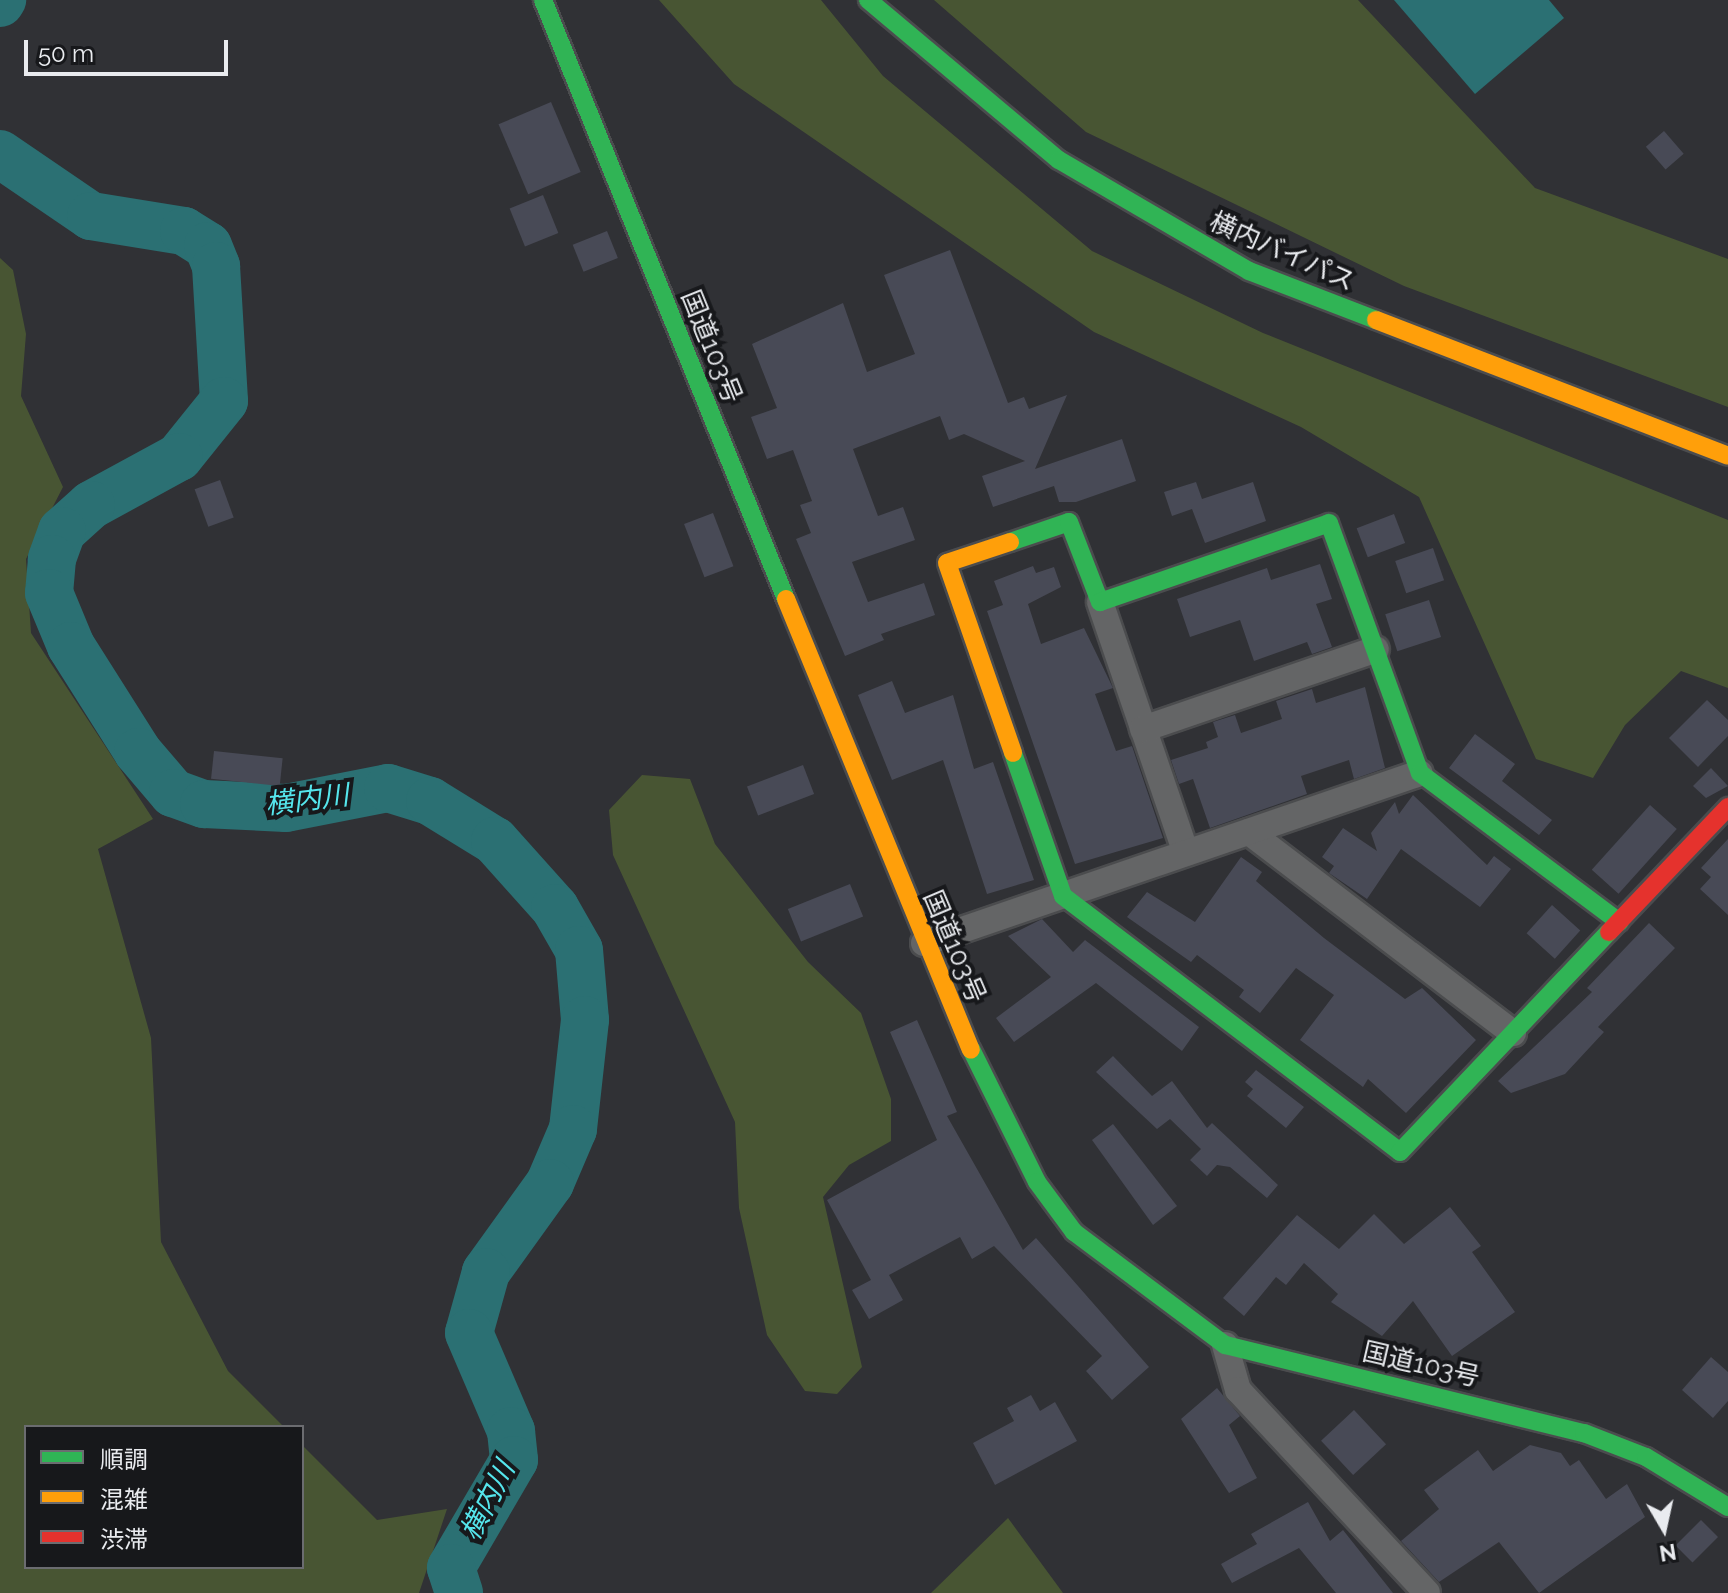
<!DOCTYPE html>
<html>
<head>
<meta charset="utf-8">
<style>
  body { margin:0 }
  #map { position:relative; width:1728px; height:1593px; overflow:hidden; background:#303135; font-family:Raleway,"Noto Sans JP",sans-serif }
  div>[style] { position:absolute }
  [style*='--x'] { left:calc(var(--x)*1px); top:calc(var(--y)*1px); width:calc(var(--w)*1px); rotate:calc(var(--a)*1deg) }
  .green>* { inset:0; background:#485533 }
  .water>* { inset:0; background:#2b7073 }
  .river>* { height:48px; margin:-24px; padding:0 24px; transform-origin:24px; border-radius:24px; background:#2b7073 }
  .building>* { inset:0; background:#484a56; transform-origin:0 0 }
  .roads { filter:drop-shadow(2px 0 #4b4c4e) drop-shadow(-2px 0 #4b4c4e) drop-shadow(0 2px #4b4c4e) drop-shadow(0 -2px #4b4c4e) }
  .street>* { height:26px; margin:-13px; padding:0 13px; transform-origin:13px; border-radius:13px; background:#646566 }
  .fast>* { height:18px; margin:-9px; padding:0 9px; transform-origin:9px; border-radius:9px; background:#30b455 }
  .slow>* { height:18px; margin:-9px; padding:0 9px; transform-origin:9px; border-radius:9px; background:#ff9f0a }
  .jam>* { height:18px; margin:-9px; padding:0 9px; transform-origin:9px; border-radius:9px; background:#e5322d }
  span { translate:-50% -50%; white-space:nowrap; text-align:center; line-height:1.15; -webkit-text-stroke:8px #17181b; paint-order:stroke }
  .street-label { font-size:26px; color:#e9ebef }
  .water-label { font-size:28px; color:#55e5ec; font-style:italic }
  .legend { position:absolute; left:24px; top:1425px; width:280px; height:144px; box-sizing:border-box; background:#17181b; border:2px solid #6b6c70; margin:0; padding:10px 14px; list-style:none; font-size:24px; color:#e9ebef }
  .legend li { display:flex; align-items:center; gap:16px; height:40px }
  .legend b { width:40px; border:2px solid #6b6c70 }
  .north { position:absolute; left:1624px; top:1489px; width:80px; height:80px; -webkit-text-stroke:6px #17181b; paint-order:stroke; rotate:171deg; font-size:22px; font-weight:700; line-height:32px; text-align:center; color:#e9ebef }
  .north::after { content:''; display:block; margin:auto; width:28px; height:36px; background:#e9ebef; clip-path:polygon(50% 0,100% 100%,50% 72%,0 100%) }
  .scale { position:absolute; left:24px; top:40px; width:204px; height:36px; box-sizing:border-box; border:4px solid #e9ebef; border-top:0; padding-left:10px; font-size:24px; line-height:28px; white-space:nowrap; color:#e9ebef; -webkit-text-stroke:6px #17181b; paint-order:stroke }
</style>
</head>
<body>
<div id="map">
  <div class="green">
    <i style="clip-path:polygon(659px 0,821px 0,883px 76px,1092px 251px,1263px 333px,1728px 520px,1728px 688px,1681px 671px,1625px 725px,1593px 778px,1536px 759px,1419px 497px,1301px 427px,1094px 332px,734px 84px)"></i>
    <i style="clip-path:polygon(934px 0,1358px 0,1535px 188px,1728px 259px,1728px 407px,1404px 286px,1086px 132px)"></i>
    <i style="clip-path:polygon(0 258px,13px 270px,26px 334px,21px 396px,63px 487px,26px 559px,31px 633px,153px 819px,98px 849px,151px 1038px,161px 1242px,228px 1371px,284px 1427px,26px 1427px,26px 1567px,302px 1567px,302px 1445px,377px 1520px,447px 1509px,419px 1593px,0 1593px)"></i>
    <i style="clip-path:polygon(642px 775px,690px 779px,715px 844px,808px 962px,861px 1013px,891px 1099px,891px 1141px,849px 1165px,823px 1197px,862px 1367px,837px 1394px,805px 1391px,767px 1335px,739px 1208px,735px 1122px,613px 855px,609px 810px)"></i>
    <i style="clip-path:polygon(1008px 1518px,1063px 1593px,931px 1593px)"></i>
  </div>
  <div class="water">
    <i style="clip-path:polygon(1394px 0,1549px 0,1564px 18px,1475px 94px)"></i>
  </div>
  <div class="river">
    <i style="--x:0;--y:3;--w:4;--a:-56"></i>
    <i style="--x:0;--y:154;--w:110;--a:34.3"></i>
    <i style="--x:91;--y:216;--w:94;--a:9.2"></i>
    <i style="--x:184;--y:231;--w:28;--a:32"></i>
    <i style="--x:208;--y:246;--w:22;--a:68"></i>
    <i style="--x:216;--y:266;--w:135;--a:86.6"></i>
    <i style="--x:224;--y:401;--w:72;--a:128.8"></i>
    <i style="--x:179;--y:457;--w:100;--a:151.4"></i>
    <i style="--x:91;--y:505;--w:39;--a:138"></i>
    <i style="--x:62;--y:531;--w:30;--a:110"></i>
    <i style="--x:52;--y:559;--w:34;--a:95"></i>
    <i style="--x:49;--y:593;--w:57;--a:67.5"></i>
    <i style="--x:71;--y:646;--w:125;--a:57.7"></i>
    <i style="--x:138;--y:752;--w:54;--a:49.5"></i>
    <i style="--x:173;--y:793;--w:33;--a:20"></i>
    <i style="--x:204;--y:804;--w:82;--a:2.8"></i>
    <i style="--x:286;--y:808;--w:104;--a:-11.1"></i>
    <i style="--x:388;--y:788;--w:44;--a:17.2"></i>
    <i style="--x:430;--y:801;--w:76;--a:31.6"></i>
    <i style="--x:495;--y:841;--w:90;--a:48.2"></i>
    <i style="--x:555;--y:908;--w:48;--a:60.3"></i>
    <i style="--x:579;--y:950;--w:70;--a:85.1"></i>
    <i style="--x:585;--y:1020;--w:110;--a:96.3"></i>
    <i style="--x:573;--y:1129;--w:59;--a:113.1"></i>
    <i style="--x:550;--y:1183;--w:110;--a:125.7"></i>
    <i style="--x:486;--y:1272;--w:63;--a:105.6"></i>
    <i style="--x:469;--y:1333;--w:107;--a:66.8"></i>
    <i style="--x:511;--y:1431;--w:29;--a:84"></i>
    <i style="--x:514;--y:1460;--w:125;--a:120.3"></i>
    <i style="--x:451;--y:1568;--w:26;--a:72"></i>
  </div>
  <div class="building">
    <i style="left:551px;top:102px;width:76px;height:57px;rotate:67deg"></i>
    <i style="left:1664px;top:131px;width:30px;height:24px;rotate:49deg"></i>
    <i style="left:543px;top:195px;width:41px;height:36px;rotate:68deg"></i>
    <i style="left:607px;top:231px;width:29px;height:37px;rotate:68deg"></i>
    <i style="clip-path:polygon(950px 250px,1008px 403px,1024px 397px,1029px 409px,1067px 395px,1035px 469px,1122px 439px,1136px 481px,1076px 502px,1059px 502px,1054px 486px,993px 507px,982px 476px,1025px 461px,964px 434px,949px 440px,940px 416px,853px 449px,878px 516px,903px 507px,915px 540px,852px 562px,868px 602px,924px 583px,935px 615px,881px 634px,884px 640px,845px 656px,796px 539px,811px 533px,800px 505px,812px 501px,793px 450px,767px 459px,751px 417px,777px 408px,752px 344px,843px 303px,867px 372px,915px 354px,884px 275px)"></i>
    <i style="left:220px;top:480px;width:40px;height:27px;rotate:70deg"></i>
    <i style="clip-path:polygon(1196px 482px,1202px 499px,1253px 482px,1266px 521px,1205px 543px,1192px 509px,1172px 516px,1164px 492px)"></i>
    <i style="left:713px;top:513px;width:57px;height:31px;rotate:69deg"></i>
    <i style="left:1394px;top:514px;width:31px;height:40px;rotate:69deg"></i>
    <i style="left:1433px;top:548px;width:34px;height:40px;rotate:71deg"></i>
    <i style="clip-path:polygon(1320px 564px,1332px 599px,1316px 604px,1332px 647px,1312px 654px,1307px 642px,1254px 661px,1240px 620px,1190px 637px,1177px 599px,1267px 568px,1271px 580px)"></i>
    <i style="clip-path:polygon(1033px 566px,1036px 573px,1054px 567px,1061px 587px,1028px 604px,1041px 644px,1084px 628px,1113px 688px,1095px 694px,1116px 751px,1132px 746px,1163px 838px,1075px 864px,987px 611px,1003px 605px,994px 581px)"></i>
    <i style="left:1429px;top:600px;width:39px;height:46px;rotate:72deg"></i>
    <i style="clip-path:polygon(892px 681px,905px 713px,953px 695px,974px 769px,993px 762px,1034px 880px,987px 894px,943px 760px,892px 780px,858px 695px)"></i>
    <i style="clip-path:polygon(1365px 687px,1385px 768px,1354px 779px,1349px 760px,1301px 776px,1307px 794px,1210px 828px,1193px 779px,1179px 784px,1171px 760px,1208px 748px,1206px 742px,1218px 737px,1213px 722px,1235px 715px,1241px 733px,1282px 719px,1276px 701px,1312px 689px,1316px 703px)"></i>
    <i style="clip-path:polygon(1707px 700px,1728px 720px,1728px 736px,1698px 767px,1669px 738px)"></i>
    <i style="clip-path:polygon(1475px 734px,1515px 764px,1502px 781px,1552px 820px,1539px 835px,1449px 768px)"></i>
    <i style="left:214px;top:751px;width:69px;height:28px;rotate:6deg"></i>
    <i style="left:803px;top:765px;width:31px;height:60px;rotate:69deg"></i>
    <i style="clip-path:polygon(1711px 768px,1728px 786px,1706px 798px,1693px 786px)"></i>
    <i style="clip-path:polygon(1413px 795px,1487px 865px,1494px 856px,1511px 869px,1480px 907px,1401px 849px,1367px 899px,1329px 873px,1334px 866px,1322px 857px,1343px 828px,1377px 851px,1371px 833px,1395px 802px,1399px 814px)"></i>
    <i style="left:1650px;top:805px;width:36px;height:87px;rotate:42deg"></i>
    <i style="clip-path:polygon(1728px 839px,1728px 915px,1700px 889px,1711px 877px,1701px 868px)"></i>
    <i style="clip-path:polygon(1241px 857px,1262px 872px,1256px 881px,1324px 938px,1405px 999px,1422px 988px,1476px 1040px,1406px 1113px,1368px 1079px,1363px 1087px,1300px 1040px,1334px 995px,1296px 968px,1260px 1013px,1239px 997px,1244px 990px,1197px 955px,1191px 962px,1127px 917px,1147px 892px,1195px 922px)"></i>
    <i style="left:850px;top:884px;width:35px;height:67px;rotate:68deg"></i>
    <i style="left:1552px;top:905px;width:38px;height:38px;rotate:42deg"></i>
    <i style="clip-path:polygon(1042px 919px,1073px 952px,1085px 940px,1199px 1027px,1182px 1051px,1096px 983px,1014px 1042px,996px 1018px,1051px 977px,1008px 936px)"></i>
    <i style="clip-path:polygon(1649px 923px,1675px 948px,1598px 1027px,1604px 1032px,1565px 1074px,1511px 1093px,1498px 1081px,1592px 992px,1587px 988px)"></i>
    <i style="clip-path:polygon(917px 1020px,957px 1112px,947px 1116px,1023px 1250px,1036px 1238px,1149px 1367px,1112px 1400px,1086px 1371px,1102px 1356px,994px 1246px,972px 1259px,960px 1237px,889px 1275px,903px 1300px,869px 1319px,852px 1290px,871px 1280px,827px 1200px,937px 1140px,890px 1032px)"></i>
    <i style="clip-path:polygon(1113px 1056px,1152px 1096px,1172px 1081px,1207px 1128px,1212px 1123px,1278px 1185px,1267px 1198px,1230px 1167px,1217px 1165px,1207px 1176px,1190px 1160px,1201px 1149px,1170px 1119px,1157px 1129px,1096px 1072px)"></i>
    <i style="clip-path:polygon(1256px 1070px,1304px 1107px,1286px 1128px,1247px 1096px,1253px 1089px,1245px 1082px)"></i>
    <i style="clip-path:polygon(1113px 1124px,1177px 1206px,1153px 1225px,1092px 1140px)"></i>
    <i style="clip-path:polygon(1450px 1207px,1481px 1246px,1472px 1252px,1515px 1312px,1452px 1356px,1413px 1301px,1382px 1336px,1331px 1302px,1338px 1294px,1304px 1263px,1286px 1285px,1276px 1277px,1244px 1316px,1223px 1298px,1297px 1215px,1339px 1249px,1374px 1214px,1404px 1244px)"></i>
    <i style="clip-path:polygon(1711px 1357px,1728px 1372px,1728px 1401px,1713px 1418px,1682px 1390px)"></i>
    <i style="clip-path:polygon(1217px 1388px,1240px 1416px,1229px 1425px,1257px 1478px,1229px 1493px,1181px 1419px)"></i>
    <i style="clip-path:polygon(1031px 1395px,1040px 1411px,1055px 1402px,1077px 1441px,995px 1485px,973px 1443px,1014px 1421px,1007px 1408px)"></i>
    <i style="left:1354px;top:1410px;width:47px;height:45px;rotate:47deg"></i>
    <i style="clip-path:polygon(1530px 1445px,1561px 1453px,1570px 1466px,1579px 1460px,1606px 1499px,1627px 1484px,1645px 1517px,1539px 1593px,1499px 1542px,1439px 1582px,1401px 1541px,1439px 1509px,1424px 1490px,1478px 1450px,1493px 1471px)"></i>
    <i style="clip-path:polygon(1308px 1502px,1330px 1541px,1343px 1530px,1393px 1593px,1336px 1593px,1299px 1548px,1232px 1583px,1221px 1564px,1257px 1544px,1251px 1534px)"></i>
    <i style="left:1701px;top:1520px;width:24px;height:36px;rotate:45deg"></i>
  </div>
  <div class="roads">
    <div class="street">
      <i style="--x:1100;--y:602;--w:265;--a:71.1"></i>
      <i style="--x:1143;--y:729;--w:246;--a:-18.9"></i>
      <i style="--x:1249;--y:832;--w:332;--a:37.3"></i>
      <i style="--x:924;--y:943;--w:524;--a:-18.92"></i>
      <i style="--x:1225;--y:1345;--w:47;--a:73.9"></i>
      <i style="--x:1238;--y:1390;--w:277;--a:47"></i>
    </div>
    <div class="fast">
      <i style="--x:543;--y:0;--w:646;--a:67.92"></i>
      <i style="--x:868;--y:0;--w:249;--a:40"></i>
      <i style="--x:1059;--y:160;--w:220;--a:30.3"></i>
      <i style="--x:1249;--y:271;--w:136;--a:21.1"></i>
      <i style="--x:1010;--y:542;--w:62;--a:-18.7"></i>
      <i style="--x:1069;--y:522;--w:86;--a:68.8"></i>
      <i style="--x:1100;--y:602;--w:242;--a:-19"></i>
      <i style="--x:1329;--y:523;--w:266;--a:70"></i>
      <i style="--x:1420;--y:773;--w:249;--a:36.8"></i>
      <i style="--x:1013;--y:753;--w:151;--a:70.7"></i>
      <i style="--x:1063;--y:896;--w:423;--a:37.2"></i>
      <i style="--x:1400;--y:1152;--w:303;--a:-46.5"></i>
      <i style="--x:971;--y:1049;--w:148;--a:63.6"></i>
      <i style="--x:1037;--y:1182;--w:62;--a:53.5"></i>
      <i style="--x:1074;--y:1232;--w:189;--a:36.8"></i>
      <i style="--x:1225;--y:1345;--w:370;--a:13.8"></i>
      <i style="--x:1584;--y:1433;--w:66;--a:21.2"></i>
      <i style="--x:1646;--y:1457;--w:96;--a:31.4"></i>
    </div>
    <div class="slow">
      <i style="--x:1376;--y:320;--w:377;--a:21.1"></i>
      <i style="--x:1010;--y:542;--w:66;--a:161.6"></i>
      <i style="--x:947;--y:563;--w:201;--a:70.8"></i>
      <i style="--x:786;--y:599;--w:487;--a:67.7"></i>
    </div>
    <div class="jam">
      <i style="--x:1609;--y:932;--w:173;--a:-46.4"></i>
    </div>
  </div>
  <div class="street-label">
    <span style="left:1282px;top:252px;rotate:24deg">横内バイパス</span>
    <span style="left:711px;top:347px;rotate:68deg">国道103号</span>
    <span style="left:954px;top:947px;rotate:67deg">国道103号</span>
    <span style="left:1421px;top:1365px;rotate:13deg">国道103号</span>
  </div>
  <div class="water-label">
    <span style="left:307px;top:800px;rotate:-7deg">横内川</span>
    <span style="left:488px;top:1501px;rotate:-63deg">横内川</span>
  </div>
  <ul class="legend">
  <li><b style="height:10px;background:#30b455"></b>順調</li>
  <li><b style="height:10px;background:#ff9f0a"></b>混雑</li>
  <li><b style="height:10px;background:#e5322d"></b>渋滞</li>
  </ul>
  <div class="north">N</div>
  <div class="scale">50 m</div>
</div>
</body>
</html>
